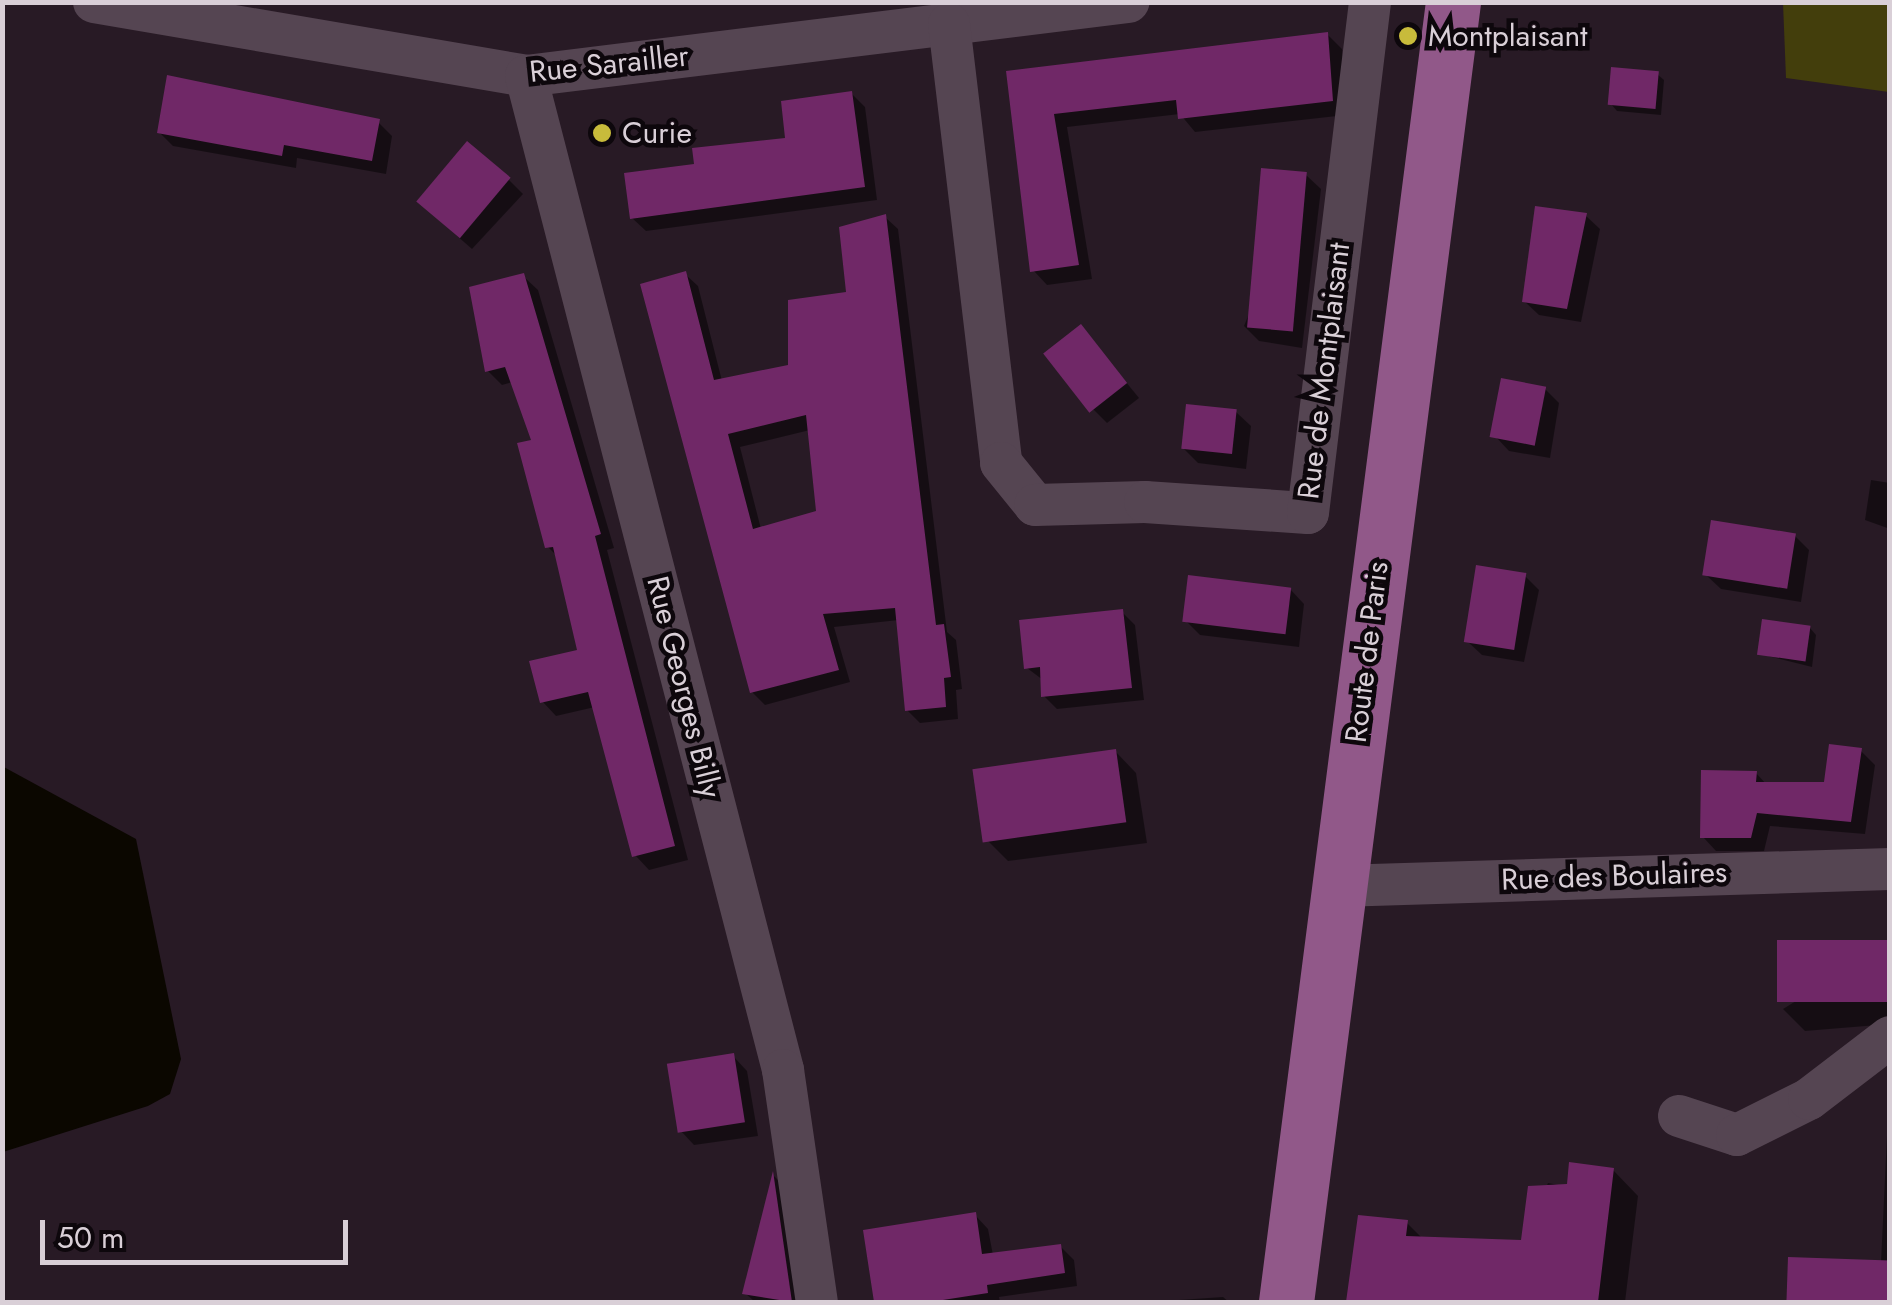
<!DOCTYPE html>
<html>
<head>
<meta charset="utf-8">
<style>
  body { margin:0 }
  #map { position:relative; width:1892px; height:1305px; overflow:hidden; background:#281a25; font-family:Jost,sans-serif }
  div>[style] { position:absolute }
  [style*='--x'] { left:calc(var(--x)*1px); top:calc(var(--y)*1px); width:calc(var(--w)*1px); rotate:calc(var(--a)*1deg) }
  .green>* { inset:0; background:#433e0c }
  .water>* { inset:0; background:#0b0700 }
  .shadow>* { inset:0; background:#0007 }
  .building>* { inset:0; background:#702867; transform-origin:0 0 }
  .minor>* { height:42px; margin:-21px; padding:0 21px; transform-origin:21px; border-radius:21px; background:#554552 }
  .major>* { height:55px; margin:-27.5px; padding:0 27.5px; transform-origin:27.5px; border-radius:27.5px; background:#915889 }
  .dots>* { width:28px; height:28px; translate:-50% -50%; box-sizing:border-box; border:5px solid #0d070c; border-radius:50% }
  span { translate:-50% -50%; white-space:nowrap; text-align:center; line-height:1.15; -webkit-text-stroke:9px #0d070c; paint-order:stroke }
  .poi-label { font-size:30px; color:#d9cfd7 }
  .left { translate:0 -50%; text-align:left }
  .street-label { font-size:30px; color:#d9cfd7 }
  .frame { position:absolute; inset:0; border:5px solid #d9cfd7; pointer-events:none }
  .scale { position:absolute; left:40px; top:1220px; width:308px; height:45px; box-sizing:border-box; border:5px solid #d9cfd7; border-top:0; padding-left:12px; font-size:30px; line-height:35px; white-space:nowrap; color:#d9cfd7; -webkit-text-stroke:8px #0d070c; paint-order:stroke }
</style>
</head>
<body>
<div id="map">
  <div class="green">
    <i style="clip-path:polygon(1783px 3px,1889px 3px,1889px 92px,1786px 78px)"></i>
  </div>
  <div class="water">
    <i style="clip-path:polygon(2px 766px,136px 839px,181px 1059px,170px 1094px,148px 1106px,3px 1152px)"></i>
  </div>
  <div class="shadow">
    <i style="clip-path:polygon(1328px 35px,1342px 49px,1346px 115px,1195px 132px,1180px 114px,1067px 127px,1092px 279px,1047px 285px,1033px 270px,1008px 74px)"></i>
    <i style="clip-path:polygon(1657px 74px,1664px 80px,1661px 115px,1617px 111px,1611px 104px)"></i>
    <i style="clip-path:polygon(851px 93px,865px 107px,877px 200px,646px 231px,632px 218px,697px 166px,788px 140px)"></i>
    <i style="clip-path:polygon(378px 122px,392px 136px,386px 174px,297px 158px,296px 168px,173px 146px,159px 132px)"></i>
    <i style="clip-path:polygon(1306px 175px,1321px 189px,1302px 348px,1259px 341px,1244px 326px)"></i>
    <i style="clip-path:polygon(509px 180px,523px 194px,472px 249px,432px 214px)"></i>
    <i style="clip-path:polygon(1585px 215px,1600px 229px,1581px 322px,1539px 315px,1524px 301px)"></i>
    <i style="clip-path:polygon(evenodd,885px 217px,898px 229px,947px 632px,956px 640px,962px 689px,956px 690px,958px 719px,920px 723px,907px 710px,899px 620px,834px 627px,850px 682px,765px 705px,752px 692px,685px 274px,698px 286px,722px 381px,790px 367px,849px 294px,885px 217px,810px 430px,819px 513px,761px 529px,740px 447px,810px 430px)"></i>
    <i style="clip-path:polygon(523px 276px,538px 290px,614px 548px,607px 550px,688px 860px,649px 870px,635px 855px,595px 707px,556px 716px,542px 701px,580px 652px,558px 557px,548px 547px,534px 441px,513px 382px,502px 385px,488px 371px)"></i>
    <i style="clip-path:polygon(1081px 327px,1139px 398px,1107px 423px,1093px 409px)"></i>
    <i style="clip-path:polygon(1545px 389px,1559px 403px,1550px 458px,1509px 451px,1495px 436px)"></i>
    <i style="clip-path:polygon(1236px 412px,1251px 426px,1246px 469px,1198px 463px,1183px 448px)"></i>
    <i style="clip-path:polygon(1871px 480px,1890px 483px,1890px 529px,1865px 520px)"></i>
    <i style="clip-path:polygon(1795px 536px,1809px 550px,1801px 602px,1721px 589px,1706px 575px)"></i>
    <i style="clip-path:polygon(1524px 575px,1539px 590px,1524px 662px,1482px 655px,1467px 641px)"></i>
    <i style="clip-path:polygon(1290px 589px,1304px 604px,1299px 647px,1200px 635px,1186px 621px)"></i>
    <i style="clip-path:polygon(1122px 612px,1135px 625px,1144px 700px,1057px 709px,1044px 696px,1043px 680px,1027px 668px)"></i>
    <i style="clip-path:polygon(1810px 628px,1816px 635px,1812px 667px,1760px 654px)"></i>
    <i style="clip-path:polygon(1115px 751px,1136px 773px,1147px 843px,1008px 861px,987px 840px)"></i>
    <i style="clip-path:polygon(1861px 751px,1875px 765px,1865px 834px,1770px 826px,1764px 851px,1716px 851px,1703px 837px,1756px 773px,1767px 785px,1826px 785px)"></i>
    <i style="clip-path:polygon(1890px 943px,1890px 1024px,1805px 1031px,1783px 1009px)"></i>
    <i style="clip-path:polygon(733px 1056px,747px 1071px,758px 1136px,694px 1145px,680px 1130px)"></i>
    <i style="clip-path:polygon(1890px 1072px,1890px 1302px,1789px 1302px,1790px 1260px,1881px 1262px)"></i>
    <i style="clip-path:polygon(1613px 1170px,1638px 1196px,1625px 1302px,1349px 1302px,1360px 1218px,1406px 1222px,1423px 1239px,1524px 1242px,1548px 1183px,1569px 1187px)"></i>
    <i style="clip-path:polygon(774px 1176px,786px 1188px,803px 1302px,755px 1302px,745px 1293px)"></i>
    <i style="clip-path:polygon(975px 1215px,988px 1229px,993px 1255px,1060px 1246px,1074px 1260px,1077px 1286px,999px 1297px,1000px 1302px,875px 1302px,865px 1232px)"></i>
    <i style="clip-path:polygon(1223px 1297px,1229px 1302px,1164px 1301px)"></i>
  </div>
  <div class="building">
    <i style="clip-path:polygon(1328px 32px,1333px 101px,1178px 119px,1176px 100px,1054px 114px,1079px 265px,1030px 272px,1006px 71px)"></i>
    <i style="left:1611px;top:67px;width:48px;height:38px;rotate:5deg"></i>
    <i style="clip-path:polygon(167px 75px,380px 119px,372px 161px,284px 145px,282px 156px,157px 133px)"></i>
    <i style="clip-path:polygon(852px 91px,865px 187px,630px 219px,624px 173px,694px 164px,692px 148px,785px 138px,781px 101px)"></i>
    <i style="left:467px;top:141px;width:57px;height:79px;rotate:40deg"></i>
    <i style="left:1261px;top:168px;width:46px;height:160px;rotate:5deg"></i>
    <i style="clip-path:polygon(1535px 206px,1587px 213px,1567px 309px,1522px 302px)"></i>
    <i style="clip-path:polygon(evenodd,886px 214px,936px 625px,944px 624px,951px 677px,944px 678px,946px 707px,905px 711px,895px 608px,823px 614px,839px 670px,750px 693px,640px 284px,686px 271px,714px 380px,788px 365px,788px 300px,846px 292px,839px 227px,886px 214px,806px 415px,816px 511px,753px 529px,728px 434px,806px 415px)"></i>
    <i style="clip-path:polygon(524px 273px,601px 534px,595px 536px,675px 846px,632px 857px,588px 692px,540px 703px,529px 661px,577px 650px,553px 547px,545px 548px,517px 443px,531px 440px,505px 367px,485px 372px,469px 287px)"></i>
    <i style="left:1081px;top:324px;width:75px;height:48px;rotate:52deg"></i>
    <i style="left:1501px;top:378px;width:46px;height:60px;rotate:11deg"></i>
    <i style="left:1186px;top:404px;width:51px;height:45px;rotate:6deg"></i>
    <i style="left:1711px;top:520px;width:86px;height:56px;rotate:9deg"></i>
    <i style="left:1476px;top:565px;width:51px;height:78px;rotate:9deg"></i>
    <i style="left:1188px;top:575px;width:104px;height:47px;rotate:7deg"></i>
    <i style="clip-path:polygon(1123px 609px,1132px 688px,1041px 697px,1040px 667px,1024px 669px,1019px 620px)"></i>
    <i style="left:1762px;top:619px;width:49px;height:36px;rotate:8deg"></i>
    <i style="clip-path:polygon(1829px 744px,1862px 748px,1851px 822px,1757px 813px,1751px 838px,1700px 838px,1701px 770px,1757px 771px,1756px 782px,1824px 782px)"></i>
    <i style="left:1116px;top:749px;width:74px;height:145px;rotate:82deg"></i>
    <i style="left:1890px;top:940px;width:62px;height:113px;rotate:90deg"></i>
    <i style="left:734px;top:1053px;width:70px;height:68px;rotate:81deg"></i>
    <i style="clip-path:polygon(1569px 1162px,1614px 1168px,1598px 1302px,1346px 1302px,1358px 1215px,1408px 1220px,1406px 1236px,1521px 1240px,1528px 1186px,1567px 1184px)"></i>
    <i style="clip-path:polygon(773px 1171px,792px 1302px,742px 1294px)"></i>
    <i style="clip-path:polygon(976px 1212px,982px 1254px,1061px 1244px,1065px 1273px,987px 1285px,988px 1293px,930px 1302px,874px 1302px,863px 1230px)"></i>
    <i style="left:1788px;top:1257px;width:102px;height:45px;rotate:2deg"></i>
  </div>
  <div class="minor">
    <i style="--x:94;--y:2;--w:438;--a:9.7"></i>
    <i style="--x:526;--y:76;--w:607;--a:-7.01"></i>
    <i style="--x:949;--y:24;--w:442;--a:83.2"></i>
    <i style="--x:1001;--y:463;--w:54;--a:51"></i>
    <i style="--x:1035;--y:505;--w:110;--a:-1.6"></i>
    <i style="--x:1145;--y:502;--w:163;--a:3.9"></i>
    <i style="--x:1308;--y:513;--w:515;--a:-83.08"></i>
    <i style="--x:526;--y:76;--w:1027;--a:75.5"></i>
    <i style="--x:783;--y:1070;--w:234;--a:81.7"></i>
    <i style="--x:1339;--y:886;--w:551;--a:-1.77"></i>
    <i style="--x:1679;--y:1116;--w:61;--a:18.1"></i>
    <i style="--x:1737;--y:1135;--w:80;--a:-26.6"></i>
    <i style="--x:1809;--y:1099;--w:102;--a:-37.4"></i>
  </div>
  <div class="major">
    <i style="--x:1286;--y:1302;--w:1311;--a:-82.68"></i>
  </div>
  <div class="dots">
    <i style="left:1408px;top:36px;background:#c8bb3b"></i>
    <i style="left:602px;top:133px;background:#c8bb3b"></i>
  </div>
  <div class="poi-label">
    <span class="left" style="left:1428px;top:36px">Montplaisant</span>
    <span class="left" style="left:622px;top:133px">Curie</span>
  </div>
  <div class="street-label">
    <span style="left:609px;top:64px;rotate:-6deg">Rue Sarailler</span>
    <span style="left:1324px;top:371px;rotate:-83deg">Rue de Montplaisant</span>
    <span style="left:1367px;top:652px;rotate:-83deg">Route de Paris</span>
    <span style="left:684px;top:687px;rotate:76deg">Rue Georges Billy</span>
    <span style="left:1614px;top:876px;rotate:-2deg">Rue des Boulaires</span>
  </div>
  <div class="frame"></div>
  <div class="scale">50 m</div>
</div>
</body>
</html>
